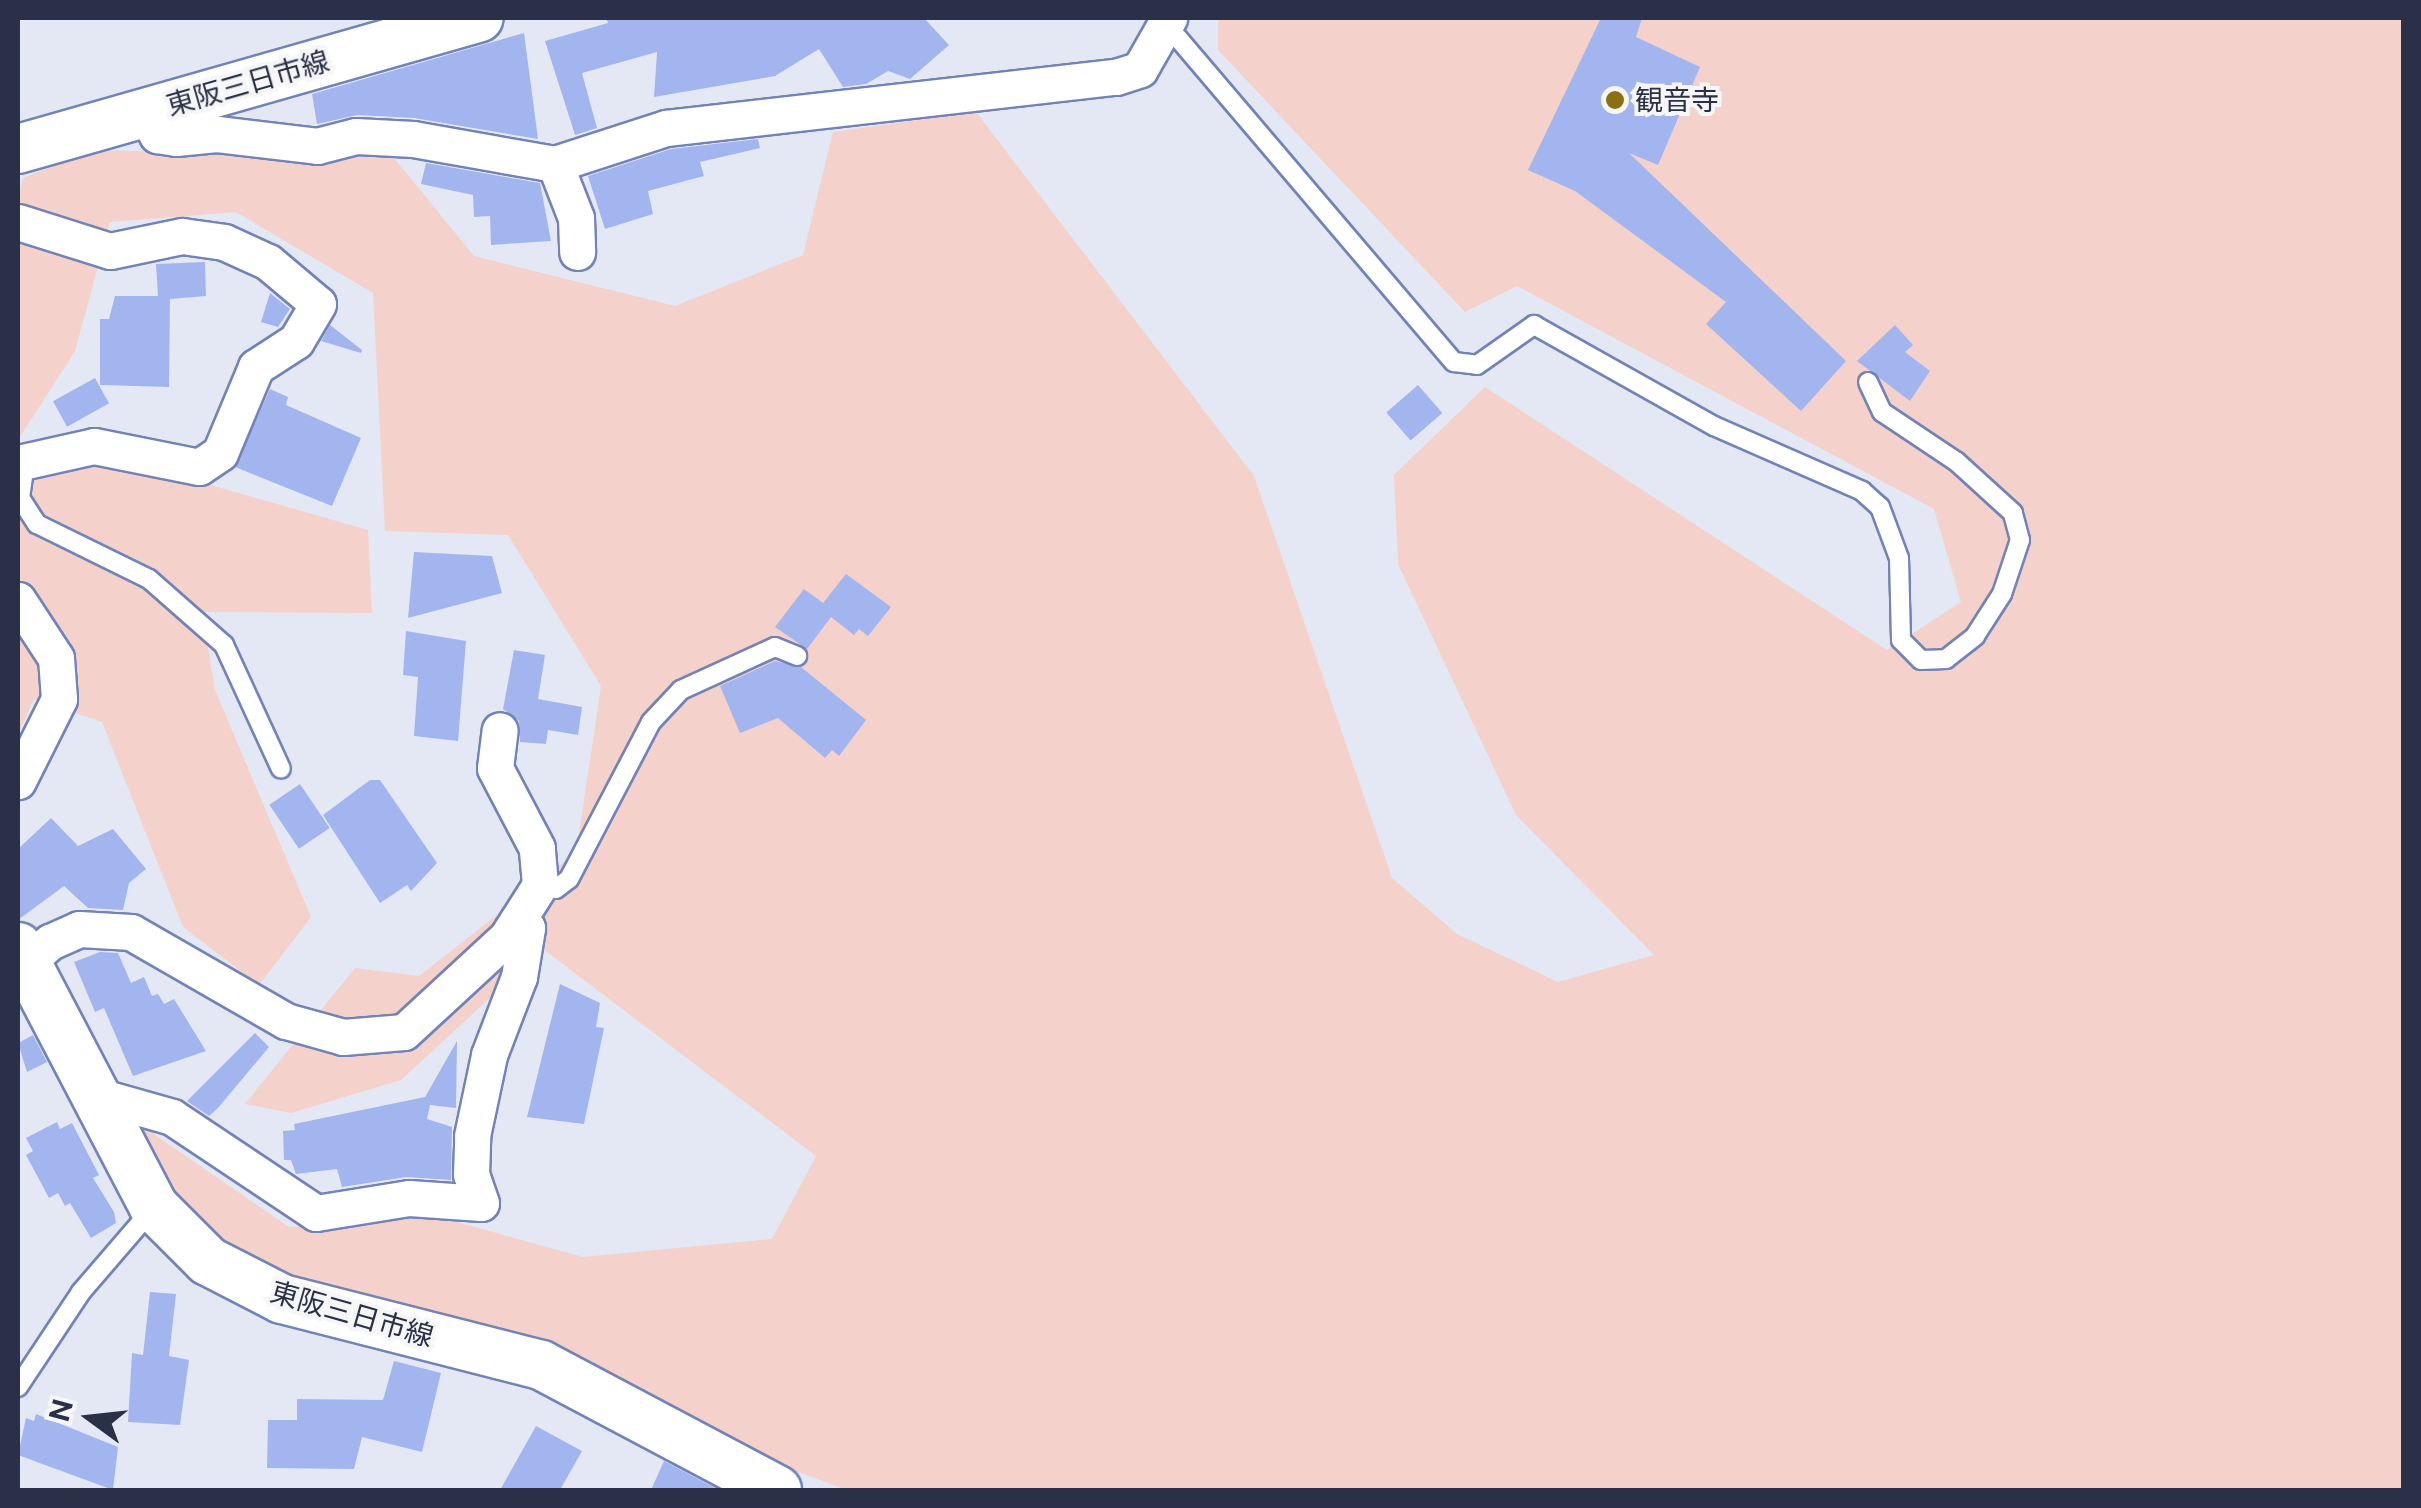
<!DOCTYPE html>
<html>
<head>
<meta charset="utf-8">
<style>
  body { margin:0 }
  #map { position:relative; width:2421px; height:1508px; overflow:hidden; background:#e4e8f4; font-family:"Public Sans","Noto Sans JP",sans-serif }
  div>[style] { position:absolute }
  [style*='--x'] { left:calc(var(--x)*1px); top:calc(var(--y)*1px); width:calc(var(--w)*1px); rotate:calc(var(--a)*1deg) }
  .green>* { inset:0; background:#f4d1ca }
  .building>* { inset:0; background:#a3b5ef; transform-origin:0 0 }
  .roads { filter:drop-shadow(2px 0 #7283b8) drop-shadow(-2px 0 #7283b8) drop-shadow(0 2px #7283b8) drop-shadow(0 -2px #7283b8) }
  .lane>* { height:18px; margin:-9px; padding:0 9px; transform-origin:9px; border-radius:9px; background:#fff }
  .street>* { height:35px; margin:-17.5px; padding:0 17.5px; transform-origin:17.5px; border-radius:17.5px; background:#fff }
  .secondary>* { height:48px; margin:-24px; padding:0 24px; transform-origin:24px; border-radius:24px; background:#fff }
  .dots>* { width:28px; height:28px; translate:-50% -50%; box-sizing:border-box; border:5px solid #f6f6f6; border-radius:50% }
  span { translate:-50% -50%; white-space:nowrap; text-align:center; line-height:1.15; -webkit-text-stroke:8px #f6f6f6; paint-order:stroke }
  .street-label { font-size:28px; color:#293047 }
  .poi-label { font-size:28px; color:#293047 }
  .left { translate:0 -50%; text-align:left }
  .frame { position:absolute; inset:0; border:20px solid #293047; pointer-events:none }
  .north { position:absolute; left:40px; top:1368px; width:100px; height:100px; -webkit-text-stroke:8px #f6f6f6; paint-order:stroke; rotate:285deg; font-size:28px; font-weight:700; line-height:40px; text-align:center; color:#293047 }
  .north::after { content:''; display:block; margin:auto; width:35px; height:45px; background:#293047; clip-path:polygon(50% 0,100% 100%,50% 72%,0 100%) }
</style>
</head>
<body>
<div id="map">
  <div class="green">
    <i style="clip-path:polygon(1218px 18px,2403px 18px,2403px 1490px,847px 1490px,244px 1265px,173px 1198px,142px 1126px,289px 1227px,439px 1217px,583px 1257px,772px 1239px,816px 1156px,543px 949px,401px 1080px,291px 1113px,245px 1104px,355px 968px,419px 976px,576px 853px,601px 686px,508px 535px,385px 531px,373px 293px,236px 212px,110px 222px,75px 351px,18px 440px,18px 198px,23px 178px,94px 150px,394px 158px,474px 256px,675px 306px,803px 255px,833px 132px,976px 112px,1254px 476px,1392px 878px,1457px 934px,1558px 982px,1654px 955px,1516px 815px,1398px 564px,1394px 475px,1485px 387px,1887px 650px,1961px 602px,1934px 509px,1517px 286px,1465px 312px,1218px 50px)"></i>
    <i style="clip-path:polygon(18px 443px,172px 474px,368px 530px,372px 613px,202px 612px,215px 690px,311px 917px,259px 985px,183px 927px,102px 722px,34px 699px,18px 734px)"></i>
  </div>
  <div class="building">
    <i style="clip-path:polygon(606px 18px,924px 18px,949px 45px,910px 79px,888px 71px,866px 84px,843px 87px,819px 49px,775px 76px,654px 97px,657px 52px,582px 73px,597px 128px,575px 135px,545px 41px,608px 23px)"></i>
    <i style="clip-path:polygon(1601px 18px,1642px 18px,1636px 37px,1700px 67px,1658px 165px,1629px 153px,1846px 361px,1801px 411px,1706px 324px,1726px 302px,1575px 191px,1528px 170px)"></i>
    <i style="clip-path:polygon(524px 33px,538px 139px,414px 118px,357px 115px,317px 124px,312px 94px)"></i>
    <i style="clip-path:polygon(758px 139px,760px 148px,700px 162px,704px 176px,648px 191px,653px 214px,605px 229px,588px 176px,671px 149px)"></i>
    <i style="clip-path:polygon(426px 163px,540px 183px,551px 241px,491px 245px,490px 216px,474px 217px,473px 195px,421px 184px)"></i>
    <i style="clip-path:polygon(205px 262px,206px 296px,170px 299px,169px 387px,100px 385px,100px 319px,109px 319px,115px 296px,158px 296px,156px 264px)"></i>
    <i style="clip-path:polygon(270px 293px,290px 309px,278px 327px,261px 322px)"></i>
    <i style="clip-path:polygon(330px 325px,362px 350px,361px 353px,321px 341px)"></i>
    <i style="clip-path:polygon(1895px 325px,1913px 345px,1905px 352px,1930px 371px,1910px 401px,1857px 361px)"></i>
    <i style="left:95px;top:378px;width:29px;height:48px;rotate:61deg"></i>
    <i style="left:1418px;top:385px;width:37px;height:42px;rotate:49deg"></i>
    <i style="clip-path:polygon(270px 389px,288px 397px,286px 405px,361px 438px,332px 506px,235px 467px)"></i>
    <i style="clip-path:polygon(414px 552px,492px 556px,502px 593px,408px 618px)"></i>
    <i style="clip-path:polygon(846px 574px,891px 607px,868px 636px,859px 629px,854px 635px,831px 617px,807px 649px,775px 627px,804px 589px,823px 603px)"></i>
    <i style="clip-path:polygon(406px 631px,466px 641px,458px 741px,414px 736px,418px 677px,403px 675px)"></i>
    <i style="clip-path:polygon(514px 650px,545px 655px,538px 699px,582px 707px,578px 735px,548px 730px,546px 744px,520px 742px,519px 721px,503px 709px)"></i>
    <i style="clip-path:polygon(775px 661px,801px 667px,866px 720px,839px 756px,832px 750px,825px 758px,778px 718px,740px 733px,720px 686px)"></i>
    <i style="clip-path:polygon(370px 780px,380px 780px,437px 863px,411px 891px,407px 885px,380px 903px,323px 815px)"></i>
    <i style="left:300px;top:784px;width:53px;height:37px;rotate:56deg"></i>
    <i style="clip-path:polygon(51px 818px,78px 846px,113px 829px,146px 869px,129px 883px,123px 910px,88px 908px,64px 886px,18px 920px,18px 849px)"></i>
    <i style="clip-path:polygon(100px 952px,118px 953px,131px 983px,144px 977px,152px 996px,158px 994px,164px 1004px,174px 999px,206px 1051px,133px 1076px,104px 1008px,95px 1012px,74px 962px)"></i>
    <i style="clip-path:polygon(560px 984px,600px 1003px,596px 1027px,604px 1028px,584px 1124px,527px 1117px)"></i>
    <i style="clip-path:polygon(255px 1033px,269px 1047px,218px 1108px,209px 1116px,187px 1101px)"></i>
    <i style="clip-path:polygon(33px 1035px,47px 1062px,27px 1072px,18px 1043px)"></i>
    <i style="clip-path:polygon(457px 1041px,456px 1108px,430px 1105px,427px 1119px,452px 1127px,451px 1180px,406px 1177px,342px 1187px,337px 1169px,296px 1174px,291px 1160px,284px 1160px,283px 1131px,295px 1130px,294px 1124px,425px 1097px)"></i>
    <i style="clip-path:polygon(57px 1122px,60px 1129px,72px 1123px,99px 1175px,93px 1178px,114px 1212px,116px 1223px,91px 1238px,70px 1203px,65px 1206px,58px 1193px,49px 1198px,26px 1155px,33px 1151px,26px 1138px)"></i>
    <i style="clip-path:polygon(150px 1292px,176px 1294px,169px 1356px,189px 1360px,180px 1425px,128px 1422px,132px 1353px,143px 1355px)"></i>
    <i style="clip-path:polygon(394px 1361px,441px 1373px,422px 1452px,362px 1437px,354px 1469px,267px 1468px,268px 1420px,297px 1420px,297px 1399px,383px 1400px)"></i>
    <i style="clip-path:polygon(36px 1414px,118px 1447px,113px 1490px,18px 1455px,26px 1418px,34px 1421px)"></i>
    <i style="clip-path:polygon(536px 1426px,582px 1451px,560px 1490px,500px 1490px)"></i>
    <i style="clip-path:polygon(664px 1461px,719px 1490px,651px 1490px)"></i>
  </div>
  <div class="roads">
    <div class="lane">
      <i style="--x:1166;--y:24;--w:444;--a:49.6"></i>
      <i style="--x:1454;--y:362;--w:23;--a:7"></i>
      <i style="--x:1477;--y:365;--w:70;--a:-35.1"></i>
      <i style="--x:1534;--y:325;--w:206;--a:29.3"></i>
      <i style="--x:1714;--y:426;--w:162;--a:23.7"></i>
      <i style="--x:1862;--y:491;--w:24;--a:42"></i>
      <i style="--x:1880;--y:507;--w:54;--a:69.6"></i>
      <i style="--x:1899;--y:558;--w:82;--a:88.6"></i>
      <i style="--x:1901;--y:640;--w:28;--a:45"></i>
      <i style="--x:1921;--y:660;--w:25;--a:-2"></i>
      <i style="--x:1946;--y:659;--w:37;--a:-38"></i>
      <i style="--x:1975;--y:636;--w:50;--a:-57.3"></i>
      <i style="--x:2002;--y:594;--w:57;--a:-71.6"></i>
      <i style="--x:2020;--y:540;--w:28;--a:-105"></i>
      <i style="--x:2013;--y:513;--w:76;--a:-137.7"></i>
      <i style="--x:1957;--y:462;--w:90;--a:-146.3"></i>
      <i style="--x:1882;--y:412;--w:33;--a:-115"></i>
      <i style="--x:26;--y:456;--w:42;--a:98.1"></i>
      <i style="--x:20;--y:498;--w:31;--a:57"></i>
      <i style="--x:37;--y:524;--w:125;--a:26.2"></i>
      <i style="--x:149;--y:579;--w:100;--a:41.3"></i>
      <i style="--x:224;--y:645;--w:136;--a:65.3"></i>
      <i style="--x:540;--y:885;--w:16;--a:14"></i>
      <i style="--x:556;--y:889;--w:16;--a:-38"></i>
      <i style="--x:569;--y:879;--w:177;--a:-62.4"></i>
      <i style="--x:651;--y:722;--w:44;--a:-46.8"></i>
      <i style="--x:681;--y:690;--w:103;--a:-24.6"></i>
      <i style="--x:775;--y:647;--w:24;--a:22"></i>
      <i style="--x:18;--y:1387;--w:114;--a:-56.4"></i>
      <i style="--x:81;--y:1292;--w:112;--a:-49.3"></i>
    </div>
    <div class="street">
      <i style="--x:144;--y:113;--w:26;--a:59"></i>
      <i style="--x:157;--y:135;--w:19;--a:9"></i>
      <i style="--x:176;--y:138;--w:41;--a:-5.6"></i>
      <i style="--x:217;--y:134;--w:101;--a:6.8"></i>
      <i style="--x:317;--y:146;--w:40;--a:-14.4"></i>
      <i style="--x:356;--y:136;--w:57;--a:3"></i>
      <i style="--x:413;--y:139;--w:144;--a:10"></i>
      <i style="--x:555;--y:164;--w:117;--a:-18"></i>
      <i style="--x:666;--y:128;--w:453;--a:-6.5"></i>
      <i style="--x:1116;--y:77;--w:25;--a:-18"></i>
      <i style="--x:1140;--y:69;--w:59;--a:-60.4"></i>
      <i style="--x:555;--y:164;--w:58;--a:68.7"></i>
      <i style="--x:576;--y:218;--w:34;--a:88"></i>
      <i style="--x:18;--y:222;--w:96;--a:17.5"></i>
      <i style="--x:110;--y:251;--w:74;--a:-11.8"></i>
      <i style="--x:182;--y:236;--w:42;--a:8.1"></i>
      <i style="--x:224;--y:242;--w:48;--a:24.4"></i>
      <i style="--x:268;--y:262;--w:65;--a:40"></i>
      <i style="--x:318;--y:304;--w:43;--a:120.7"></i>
      <i style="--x:296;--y:341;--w:48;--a:147"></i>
      <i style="--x:256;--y:367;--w:93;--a:112.7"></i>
      <i style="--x:220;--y:453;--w:25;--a:146"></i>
      <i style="--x:199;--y:467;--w:107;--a:-168.7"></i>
      <i style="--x:94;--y:446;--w:78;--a:167.4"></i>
      <i style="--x:18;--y:600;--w:69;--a:56.8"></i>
      <i style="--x:56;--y:658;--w:41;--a:85.8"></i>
      <i style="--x:59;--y:699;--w:92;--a:116.6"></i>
      <i style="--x:18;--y:970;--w:43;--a:-41.2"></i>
      <i style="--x:50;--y:942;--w:32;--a:-24"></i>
      <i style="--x:79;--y:929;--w:52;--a:3.3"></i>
      <i style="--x:131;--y:932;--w:179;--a:29.9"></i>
      <i style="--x:286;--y:1021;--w:59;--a:15.7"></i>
      <i style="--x:343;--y:1037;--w:61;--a:-4.7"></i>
      <i style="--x:404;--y:1032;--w:140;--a:-42.7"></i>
      <i style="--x:507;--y:937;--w:62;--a:-57.6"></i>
      <i style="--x:540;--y:885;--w:37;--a:-95"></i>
      <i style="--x:537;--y:848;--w:90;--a:-117.7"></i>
      <i style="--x:495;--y:768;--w:38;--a:-83"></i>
      <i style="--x:95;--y:1095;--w:80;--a:15.9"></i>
      <i style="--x:172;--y:1117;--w:173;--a:33.7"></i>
      <i style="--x:316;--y:1213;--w:94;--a:-9.2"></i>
      <i style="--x:409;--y:1198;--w:72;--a:4"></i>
      <i style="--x:481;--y:1203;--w:31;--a:-109"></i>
      <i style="--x:471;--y:1174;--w:38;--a:-88"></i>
      <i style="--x:472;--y:1136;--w:83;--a:-78.1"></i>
      <i style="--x:489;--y:1055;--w:84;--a:-69"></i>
      <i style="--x:519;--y:977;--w:50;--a:-80.7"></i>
      <i style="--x:527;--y:928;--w:12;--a:-145"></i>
    </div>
    <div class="secondary">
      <i style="--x:18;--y:149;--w:479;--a:-15.9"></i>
      <i style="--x:18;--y:947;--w:293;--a:62.4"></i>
      <i style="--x:154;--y:1207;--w:76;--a:45"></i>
      <i style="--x:208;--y:1261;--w:83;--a:27.2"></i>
      <i style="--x:282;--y:1299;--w:267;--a:14.3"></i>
      <i style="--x:541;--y:1365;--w:267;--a:27.9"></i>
    </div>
  </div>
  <div class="dots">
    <i style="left:1615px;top:100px;background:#8b7013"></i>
  </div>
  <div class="street-label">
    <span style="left:248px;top:83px;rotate:-16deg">東阪三日市線</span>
    <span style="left:352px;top:1314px;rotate:16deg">東阪三日市線</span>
  </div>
  <div class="poi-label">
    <span class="left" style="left:1635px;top:100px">観音寺</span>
  </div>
  <div class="frame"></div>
  <div class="north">N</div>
</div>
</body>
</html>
